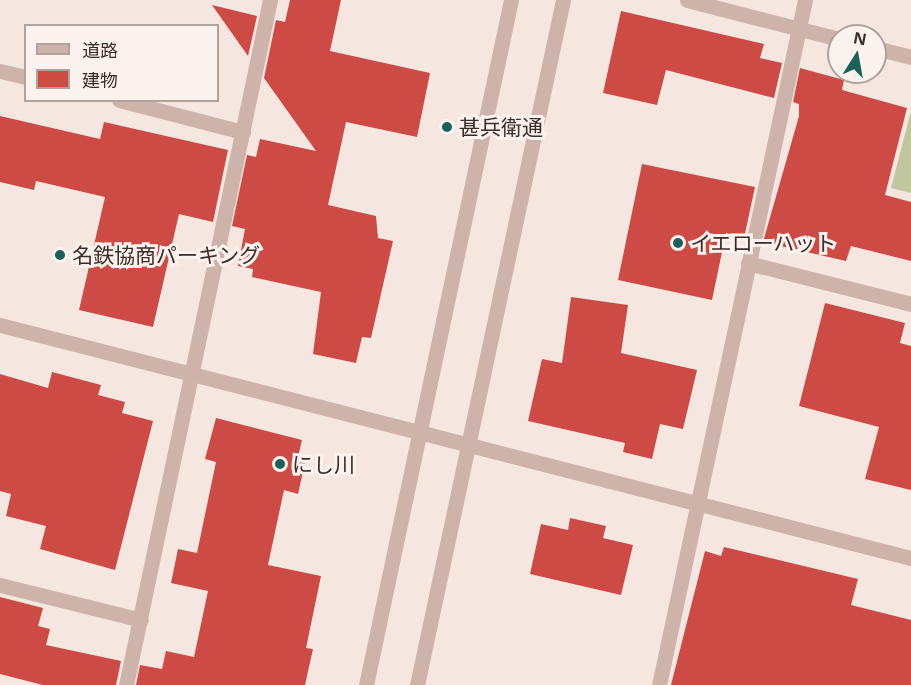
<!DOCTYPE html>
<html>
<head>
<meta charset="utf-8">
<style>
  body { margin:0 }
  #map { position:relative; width:911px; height:685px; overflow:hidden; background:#f5e7e0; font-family:"Noto Sans","Noto Sans JP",sans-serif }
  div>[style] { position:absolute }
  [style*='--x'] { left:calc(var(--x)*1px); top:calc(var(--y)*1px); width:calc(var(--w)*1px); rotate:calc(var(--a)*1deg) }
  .green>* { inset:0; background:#c0c69e }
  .building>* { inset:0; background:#ce4a45 }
  .minor>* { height:15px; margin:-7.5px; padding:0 7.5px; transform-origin:7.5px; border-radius:7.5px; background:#ceb3aa }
  .dots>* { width:16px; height:16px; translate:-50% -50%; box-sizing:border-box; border:3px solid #fcf2ed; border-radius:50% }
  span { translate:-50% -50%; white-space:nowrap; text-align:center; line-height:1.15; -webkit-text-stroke:6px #fcf2ed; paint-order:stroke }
  .poi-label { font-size:21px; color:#3c2c2a }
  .left { translate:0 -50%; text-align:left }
  .legend { position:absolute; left:24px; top:24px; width:195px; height:78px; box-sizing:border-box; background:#fcf2ed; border:2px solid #afa39f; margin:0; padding:8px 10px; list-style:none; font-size:18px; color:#3c2c2a }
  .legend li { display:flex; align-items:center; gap:12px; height:30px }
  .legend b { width:30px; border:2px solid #afa39f }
  .north { position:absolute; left:827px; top:24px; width:60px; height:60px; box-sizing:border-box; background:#fcf2ed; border:2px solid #afa39f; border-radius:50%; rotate:11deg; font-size:16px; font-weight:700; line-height:24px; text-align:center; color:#3c2c2a }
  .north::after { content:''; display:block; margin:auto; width:21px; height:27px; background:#1c6157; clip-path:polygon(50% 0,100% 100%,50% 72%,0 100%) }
</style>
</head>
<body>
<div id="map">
  <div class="green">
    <i style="clip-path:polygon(911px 111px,911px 193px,891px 188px)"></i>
  </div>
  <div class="building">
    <i style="clip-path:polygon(290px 0,341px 0,330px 51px,430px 73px,417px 137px,346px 122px,328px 205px,376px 216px,378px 238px,393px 241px,371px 338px,362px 337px,356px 363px,313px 354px,321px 292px,252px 277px,253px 269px,238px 266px,245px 229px,232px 226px,247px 155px,256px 157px,260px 139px,316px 151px,264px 78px,276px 20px,285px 22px)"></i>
    <i style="clip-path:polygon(212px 5px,257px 16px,248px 56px)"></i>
    <i style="clip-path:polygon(621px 11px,764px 44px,760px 58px,782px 63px,774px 98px,666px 70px,657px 105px,603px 93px)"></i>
    <i style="clip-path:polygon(800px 68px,844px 80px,842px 90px,907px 108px,885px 195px,911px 202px,911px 261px,851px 246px,846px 261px,763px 242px,799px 116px,799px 104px,793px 102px)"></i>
    <i style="clip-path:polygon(0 116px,100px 139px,104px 122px,228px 150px,213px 222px,179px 214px,153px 327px,79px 310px,105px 197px,36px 181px,34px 190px,0 182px)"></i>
    <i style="clip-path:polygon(642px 164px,755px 187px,744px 238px,726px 233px,712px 300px,618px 280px)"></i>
    <i style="clip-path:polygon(571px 297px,628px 305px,621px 353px,697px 370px,683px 429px,660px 424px,652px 459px,623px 452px,625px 443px,528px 421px,542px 359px,562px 363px)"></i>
    <i style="clip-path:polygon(825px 303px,905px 323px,900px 343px,911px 346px,911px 490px,865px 479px,879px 427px,799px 406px)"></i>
    <i style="clip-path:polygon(52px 372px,101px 385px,98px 395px,125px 402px,122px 413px,153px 421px,115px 570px,40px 549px,46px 526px,6px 516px,11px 494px,0 491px,0 374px,48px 388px)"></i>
    <i style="clip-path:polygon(216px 418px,302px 440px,297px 461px,305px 463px,298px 494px,284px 490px,268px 565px,321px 576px,306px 648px,313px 649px,305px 685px,136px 685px,140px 665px,162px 669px,166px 651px,194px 657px,208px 591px,171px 583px,178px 549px,197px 553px,216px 462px,205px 459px)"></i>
    <i style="clip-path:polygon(570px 518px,606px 526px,603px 538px,633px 545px,621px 595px,530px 574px,541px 524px,568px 530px)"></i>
    <i style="clip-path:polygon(724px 547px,858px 579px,851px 605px,911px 620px,911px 685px,671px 685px,705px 551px,721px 556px)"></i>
    <i style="clip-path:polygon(0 597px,43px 608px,38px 626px,50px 629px,46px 645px,121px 661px,116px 685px,43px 685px,0 674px)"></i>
  </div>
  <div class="minor">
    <i style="--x:687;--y:0;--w:157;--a:14.4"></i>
    <i style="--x:875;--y:48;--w:37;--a:14"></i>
    <i style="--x:0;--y:71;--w:27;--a:13"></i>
    <i style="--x:119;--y:100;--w:128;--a:14.5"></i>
    <i style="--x:748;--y:263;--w:168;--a:14.1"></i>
    <i style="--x:0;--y:325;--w:940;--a:14.35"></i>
    <i style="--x:0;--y:585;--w:145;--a:13.9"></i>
    <i style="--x:126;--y:685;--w:700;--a:-78.13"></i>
    <i style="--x:366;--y:685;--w:700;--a:-78.05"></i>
    <i style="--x:417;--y:685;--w:700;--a:-77.97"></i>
    <i style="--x:659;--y:685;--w:700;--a:-77.97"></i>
  </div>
  <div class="dots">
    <i style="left:447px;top:127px;background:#1c6157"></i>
    <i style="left:678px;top:243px;background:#1c6157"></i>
    <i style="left:60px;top:255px;background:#1c6157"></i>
    <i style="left:280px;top:464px;background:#1c6157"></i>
  </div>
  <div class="poi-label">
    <span class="left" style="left:459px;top:127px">甚兵衛通</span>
    <span class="left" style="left:690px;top:243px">イエローハット</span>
    <span class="left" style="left:72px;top:255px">名鉄協商パーキング</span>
    <span class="left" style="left:292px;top:464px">にし川</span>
  </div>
  <ul class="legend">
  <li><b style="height:8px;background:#ceb3aa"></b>道路</li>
  <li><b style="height:16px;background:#ce4a45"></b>建物</li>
  </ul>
  <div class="north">N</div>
</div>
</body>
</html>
